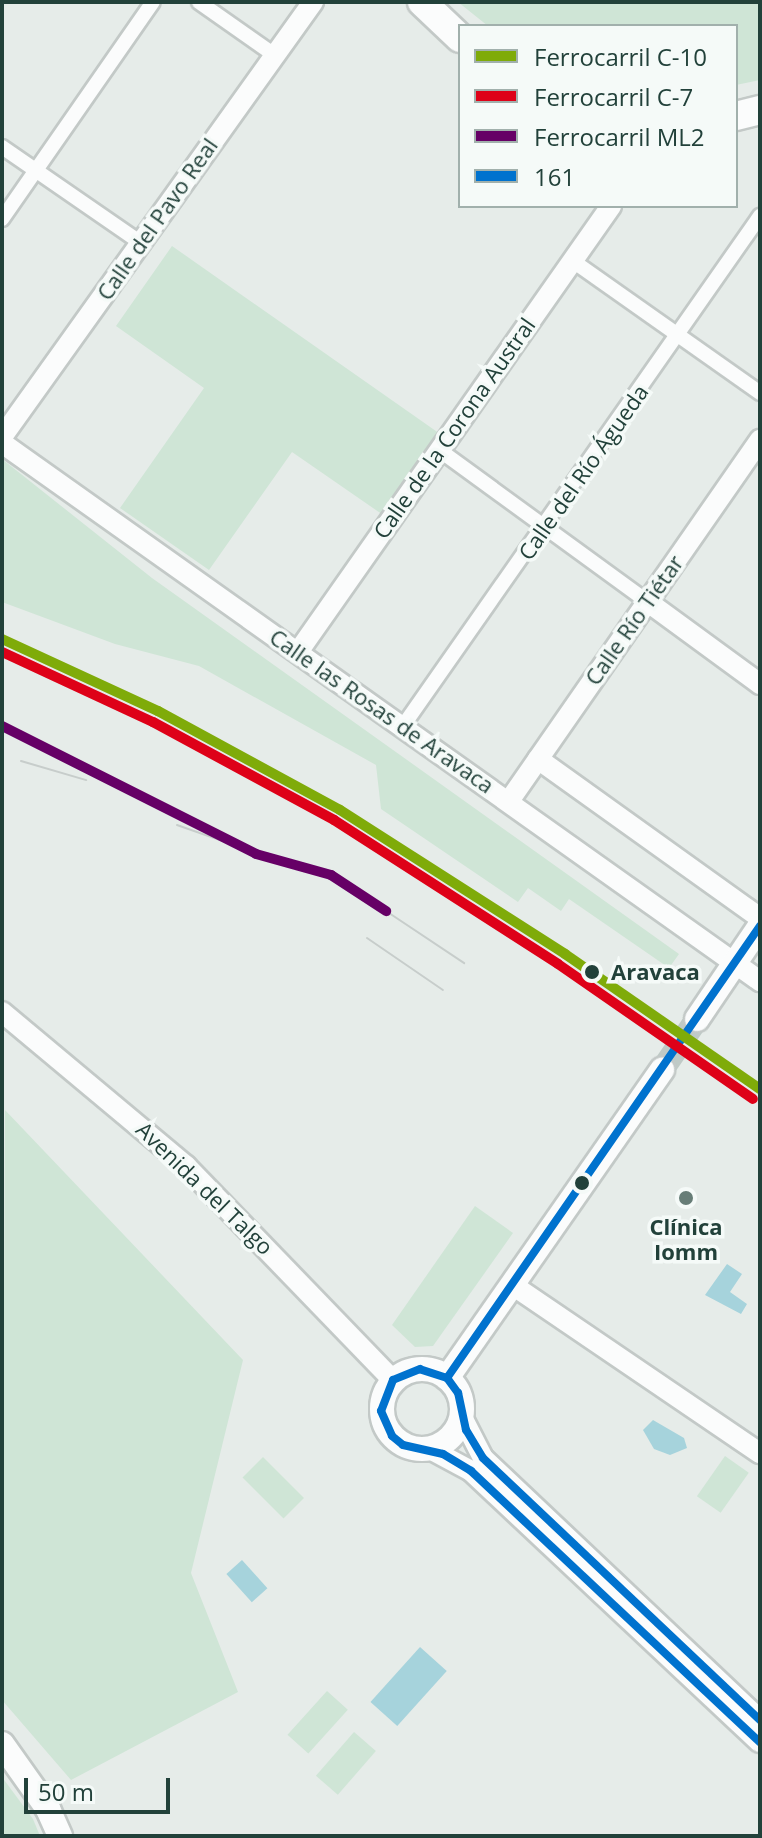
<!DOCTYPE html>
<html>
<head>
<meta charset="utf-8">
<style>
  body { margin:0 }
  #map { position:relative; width:762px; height:1838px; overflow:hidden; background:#e6ece9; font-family:"Open Sans",sans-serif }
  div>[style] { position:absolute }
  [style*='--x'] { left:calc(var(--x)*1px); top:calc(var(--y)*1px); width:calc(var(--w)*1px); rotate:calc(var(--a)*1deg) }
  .green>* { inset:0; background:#cfe5d6; transform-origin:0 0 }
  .water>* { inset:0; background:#a6d3dc; transform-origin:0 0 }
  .tertiary-tunnel>* { height:24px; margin-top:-12px; transform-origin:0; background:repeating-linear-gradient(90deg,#bfcac6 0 24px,transparent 0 36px) }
  .roads { filter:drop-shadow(2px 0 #c3c9c7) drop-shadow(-2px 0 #c3c9c7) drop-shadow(0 2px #c3c9c7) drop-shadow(0 -2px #c3c9c7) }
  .pedestrian>* { height:14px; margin:-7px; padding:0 7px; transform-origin:7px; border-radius:7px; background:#fbfcfc }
  .minor>* { height:20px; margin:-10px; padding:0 10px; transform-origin:10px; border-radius:10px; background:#fbfcfc }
  .tertiary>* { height:24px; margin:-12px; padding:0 12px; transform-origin:12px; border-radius:12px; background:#fbfcfc }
  .tertiary>.ring { margin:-12px; padding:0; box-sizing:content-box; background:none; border:24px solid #fbfcfc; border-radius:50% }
  .secondary>* { height:28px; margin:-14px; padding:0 14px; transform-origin:14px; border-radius:14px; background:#fbfcfc }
  .tram>* { height:2px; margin:-1px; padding:0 1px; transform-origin:1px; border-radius:1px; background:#c7cdcb }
  .bus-1>* { height:8px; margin:-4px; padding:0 4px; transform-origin:4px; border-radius:4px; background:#0072ce }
  .rail-1>* { height:10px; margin:-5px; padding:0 5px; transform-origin:5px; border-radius:5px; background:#7fab09 }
  .rail-2>* { height:10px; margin:-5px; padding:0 5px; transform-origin:5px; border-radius:5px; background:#de0118 }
  .rail-3>* { height:10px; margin:-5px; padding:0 5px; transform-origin:5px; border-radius:5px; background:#606 }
  .dots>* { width:22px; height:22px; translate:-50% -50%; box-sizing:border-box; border:4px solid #f5faf8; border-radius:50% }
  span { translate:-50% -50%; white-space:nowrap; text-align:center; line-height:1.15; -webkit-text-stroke:7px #f5faf8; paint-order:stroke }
  .street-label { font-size:22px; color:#22413a }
  .stop-label { font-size:22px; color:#22413a; font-weight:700 }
  .left { translate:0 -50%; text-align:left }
  .poi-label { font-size:22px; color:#22413a; font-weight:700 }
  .frame { position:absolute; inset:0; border:4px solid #22413a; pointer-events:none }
  .legend { position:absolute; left:458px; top:24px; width:280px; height:184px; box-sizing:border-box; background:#f5faf8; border:2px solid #a1b0ac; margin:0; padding:10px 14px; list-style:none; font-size:24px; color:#22413a }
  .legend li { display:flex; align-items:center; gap:16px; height:40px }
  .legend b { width:40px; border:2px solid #a1b0ac }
  .scale { position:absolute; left:24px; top:1778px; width:146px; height:36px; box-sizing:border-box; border:4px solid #22413a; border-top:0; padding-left:10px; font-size:24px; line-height:28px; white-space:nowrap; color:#22413a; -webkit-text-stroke:6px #f5faf8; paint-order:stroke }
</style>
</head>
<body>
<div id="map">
  <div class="green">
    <i style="clip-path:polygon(458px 2px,760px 2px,760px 80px,736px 85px,736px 26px,488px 26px)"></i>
    <i style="clip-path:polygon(172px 246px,443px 436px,386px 517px,292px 452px,209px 570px,120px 508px,204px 388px,116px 326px)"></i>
    <i style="clip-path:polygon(2px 459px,152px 578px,679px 954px,669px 968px,569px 899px,561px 911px,528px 888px,518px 902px,381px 809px,376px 765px,199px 666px,115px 644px,2px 602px)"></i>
    <i style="clip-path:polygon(5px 1110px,243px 1360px,191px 1573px,238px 1692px,71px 1780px,2px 1700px)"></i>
    <i style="clip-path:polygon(475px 1206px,513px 1233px,433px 1346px,415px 1347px,392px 1325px)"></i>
    <i style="left:725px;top:1456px;width:29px;height:49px;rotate:35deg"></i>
    <i style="left:263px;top:1457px;width:58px;height:29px;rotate:45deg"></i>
    <i style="left:327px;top:1691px;width:28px;height:59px;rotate:42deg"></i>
    <i style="left:354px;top:1732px;width:29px;height:58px;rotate:41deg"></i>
    <i style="clip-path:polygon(2px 1777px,33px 1819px,40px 1836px,2px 1836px)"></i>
  </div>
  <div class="water">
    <i style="clip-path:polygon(727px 1264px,742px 1274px,730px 1292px,747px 1304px,741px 1314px,705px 1295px)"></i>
    <i style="clip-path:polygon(653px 1420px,684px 1438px,687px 1448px,670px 1455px,654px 1449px,643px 1430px)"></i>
    <i style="left:242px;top:1560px;width:38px;height:21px;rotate:48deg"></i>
    <i style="left:420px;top:1647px;width:36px;height:74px;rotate:42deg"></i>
  </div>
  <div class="tertiary-tunnel">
    <i style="--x:662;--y:1070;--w:62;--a:-55.5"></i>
  </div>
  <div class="roads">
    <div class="pedestrian">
      <i style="--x:199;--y:2;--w:90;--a:35.1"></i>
      <i style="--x:2;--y:147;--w:169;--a:34.6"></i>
      <i style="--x:2;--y:219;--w:264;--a:-55.2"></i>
      <i style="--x:573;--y:261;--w:229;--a:35.2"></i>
      <i style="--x:438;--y:449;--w:260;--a:36.1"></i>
      <i style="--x:403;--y:726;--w:623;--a:-55.01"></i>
    </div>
    <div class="minor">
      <i style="--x:2;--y:437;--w:535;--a:-54.44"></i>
      <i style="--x:2;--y:443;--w:930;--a:35.37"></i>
      <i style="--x:648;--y:602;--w:139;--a:36.2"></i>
      <i style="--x:298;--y:652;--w:545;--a:-54.94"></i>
      <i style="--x:538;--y:759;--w:273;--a:35.6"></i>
      <i style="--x:509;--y:801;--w:440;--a:-55.2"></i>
      <i style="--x:2;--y:1012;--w:240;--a:39.9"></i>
      <i style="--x:186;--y:1166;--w:298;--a:46"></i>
      <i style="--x:511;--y:1284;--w:301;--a:34.2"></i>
      <i style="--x:461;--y:1415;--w:48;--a:62.9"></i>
      <i style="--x:483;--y:1458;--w:381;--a:43.4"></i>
      <i style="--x:430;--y:1449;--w:47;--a:28.2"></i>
      <i style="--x:471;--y:1471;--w:396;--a:43.2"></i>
    </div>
    <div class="tertiary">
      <i style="--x:697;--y:1019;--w:112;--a:-55.9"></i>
      <i class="ring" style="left:382px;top:1369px;width:56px;height:56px"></i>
      <i style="--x:447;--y:1378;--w:376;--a:-55.1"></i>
      <i style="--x:2;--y:1744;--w:80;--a:54.7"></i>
      <i style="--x:48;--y:1809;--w:30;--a:66"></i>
    </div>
    <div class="secondary">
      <i style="--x:422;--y:2;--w:52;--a:43.5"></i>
      <i style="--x:736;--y:116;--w:25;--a:-14"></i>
    </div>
  </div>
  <div class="tram">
    <i style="--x:21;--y:761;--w:68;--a:16.3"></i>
    <i style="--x:177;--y:825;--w:72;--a:19.4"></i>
    <i style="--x:386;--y:911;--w:94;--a:33.7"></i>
    <i style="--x:367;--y:938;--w:92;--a:34.4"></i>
  </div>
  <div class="bus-1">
    <i style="--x:447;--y:1378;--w:550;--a:-55.3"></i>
    <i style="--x:760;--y:1720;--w:381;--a:-136.6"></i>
    <i style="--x:483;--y:1458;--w:33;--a:-121"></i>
    <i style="--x:466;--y:1430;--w:38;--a:-102"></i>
    <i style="--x:458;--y:1393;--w:19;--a:-126"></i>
    <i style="--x:447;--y:1378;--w:28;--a:-162"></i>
    <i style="--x:420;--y:1369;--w:29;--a:158"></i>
    <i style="--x:393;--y:1380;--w:33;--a:111"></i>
    <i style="--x:381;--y:1411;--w:27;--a:66"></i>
    <i style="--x:392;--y:1436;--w:14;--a:39"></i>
    <i style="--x:403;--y:1445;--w:41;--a:12.7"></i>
    <i style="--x:443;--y:1454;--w:33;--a:31"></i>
    <i style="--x:471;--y:1471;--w:396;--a:43.2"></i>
  </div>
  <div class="rail-1">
    <i style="--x:2;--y:639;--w:172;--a:24.8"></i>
    <i style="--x:158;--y:711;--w:207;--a:28.5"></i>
    <i style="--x:340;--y:810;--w:267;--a:32.6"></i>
    <i style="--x:565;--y:954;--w:237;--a:34.7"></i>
  </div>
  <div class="rail-2">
    <i style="--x:2;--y:652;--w:166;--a:24.9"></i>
    <i style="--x:153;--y:722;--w:206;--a:28.4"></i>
    <i style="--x:334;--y:820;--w:266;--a:32.7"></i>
    <i style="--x:558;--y:964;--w:237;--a:34.7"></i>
  </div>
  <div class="rail-3">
    <i style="--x:2;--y:726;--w:284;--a:26.7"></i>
    <i style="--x:256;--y:854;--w:78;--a:15.6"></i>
    <i style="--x:331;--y:875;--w:66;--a:33.2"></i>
  </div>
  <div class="dots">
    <i style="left:592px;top:972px;background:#22413a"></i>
    <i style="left:582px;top:1183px;background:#22413a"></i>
    <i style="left:686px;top:1198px;background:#677d77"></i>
  </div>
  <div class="street-label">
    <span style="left:157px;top:219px;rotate:-55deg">Calle del Pavo Real</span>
    <span style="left:454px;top:428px;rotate:-55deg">Calle de la Corona Austral</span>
    <span style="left:583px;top:472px;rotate:-55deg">Calle del Río Águeda</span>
    <span style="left:634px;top:620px;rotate:-55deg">Calle Río Tiétar</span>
    <span style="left:382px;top:711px;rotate:35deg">Calle las Rosas de Aravaca</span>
    <span style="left:205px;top:1188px;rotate:44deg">Avenida del Talgo</span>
  </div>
  <div class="stop-label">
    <span class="left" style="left:611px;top:972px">Aravaca</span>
  </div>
  <div class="poi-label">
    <span style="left:686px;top:1239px">Clínica<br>Iomm</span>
  </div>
  <div class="frame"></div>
  <ul class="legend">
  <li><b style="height:10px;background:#7fab09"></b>Ferrocarril C-10</li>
  <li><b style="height:10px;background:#de0118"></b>Ferrocarril C-7</li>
  <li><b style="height:10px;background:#606"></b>Ferrocarril ML2</li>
  <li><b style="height:10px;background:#0072ce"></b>161</li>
  </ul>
  <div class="scale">50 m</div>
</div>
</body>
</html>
